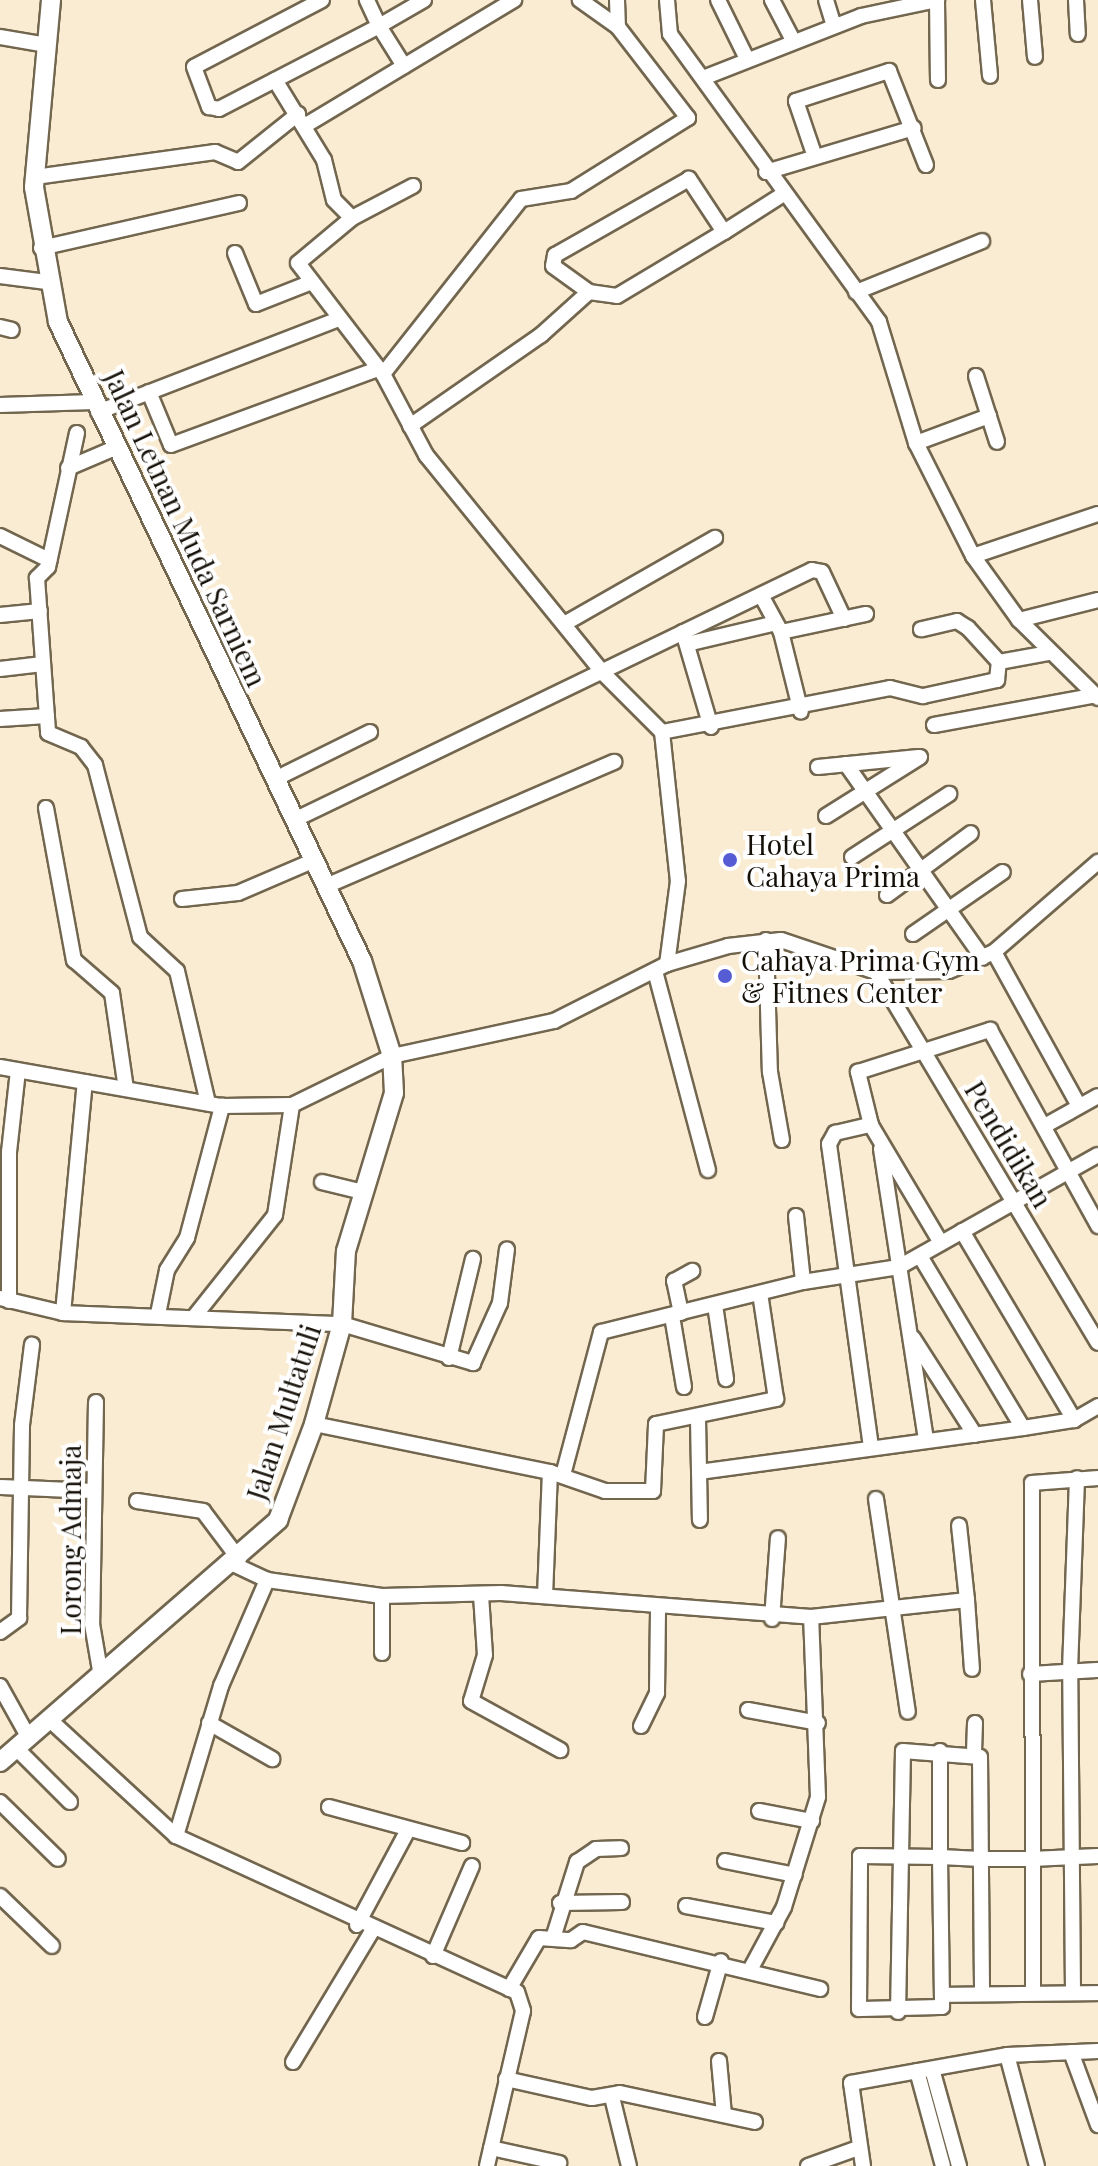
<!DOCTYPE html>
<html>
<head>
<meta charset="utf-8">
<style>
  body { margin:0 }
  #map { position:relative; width:1098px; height:2166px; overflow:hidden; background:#faecd2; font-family:"Playfair Display",serif }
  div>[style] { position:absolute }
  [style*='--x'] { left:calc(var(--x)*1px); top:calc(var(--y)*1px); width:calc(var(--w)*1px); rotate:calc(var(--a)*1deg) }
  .roads { filter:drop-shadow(2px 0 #72664f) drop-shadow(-2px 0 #72664f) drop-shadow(0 2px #72664f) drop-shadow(0 -2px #72664f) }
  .minor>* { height:14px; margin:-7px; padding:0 7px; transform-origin:7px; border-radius:7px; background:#fff }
  .major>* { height:18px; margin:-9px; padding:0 9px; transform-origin:9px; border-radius:9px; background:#fff }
  .dots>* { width:22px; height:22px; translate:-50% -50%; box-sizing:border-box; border:4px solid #fff; border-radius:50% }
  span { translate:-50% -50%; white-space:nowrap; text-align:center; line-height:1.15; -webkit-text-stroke:8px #fff; paint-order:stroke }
  .street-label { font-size:28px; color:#140f07 }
  .poi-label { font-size:28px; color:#140f07 }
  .left { translate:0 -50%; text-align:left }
</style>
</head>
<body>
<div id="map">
  <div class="roads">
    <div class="minor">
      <i style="--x:322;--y:0;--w:144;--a:152.4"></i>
      <i style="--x:194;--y:67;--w:43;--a:69.4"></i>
      <i style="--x:209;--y:107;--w:10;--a:11"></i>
      <i style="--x:219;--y:109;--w:180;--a:-27.4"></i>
      <i style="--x:379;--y:26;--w:29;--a:-115"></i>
      <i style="--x:617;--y:0;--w:27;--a:88"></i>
      <i style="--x:667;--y:0;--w:34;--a:85"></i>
      <i style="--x:670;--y:34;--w:356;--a:54"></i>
      <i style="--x:879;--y:322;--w:127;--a:73"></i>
      <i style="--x:916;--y:443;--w:127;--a:63.2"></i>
      <i style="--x:973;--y:556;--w:79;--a:54.3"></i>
      <i style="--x:1019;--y:620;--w:111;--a:44.6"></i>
      <i style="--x:718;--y:0;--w:66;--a:63.8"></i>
      <i style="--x:772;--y:0;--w:47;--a:62.4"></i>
      <i style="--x:826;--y:0;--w:27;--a:73"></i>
      <i style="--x:937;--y:0;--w:80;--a:89.3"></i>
      <i style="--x:983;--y:0;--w:76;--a:84.7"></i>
      <i style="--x:1030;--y:0;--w:57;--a:85"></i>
      <i style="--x:1076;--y:0;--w:34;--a:87"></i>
      <i style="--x:0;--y:37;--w:48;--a:9.7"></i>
      <i style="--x:404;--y:66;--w:47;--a:-122"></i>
      <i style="--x:379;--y:26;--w:52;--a:-30"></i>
      <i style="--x:703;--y:78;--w:170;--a:-21.4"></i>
      <i style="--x:861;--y:16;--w:78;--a:-11.9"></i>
      <i style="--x:275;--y:80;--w:94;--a:58.5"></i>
      <i style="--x:324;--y:160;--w:41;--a:76"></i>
      <i style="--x:334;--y:200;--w:25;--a:45"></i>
      <i style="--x:352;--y:218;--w:70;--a:140.2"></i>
      <i style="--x:298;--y:263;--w:140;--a:52.6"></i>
      <i style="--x:383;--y:374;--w:92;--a:62"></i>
      <i style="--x:426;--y:455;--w:282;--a:50.9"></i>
      <i style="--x:604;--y:674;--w:82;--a:45"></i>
      <i style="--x:662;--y:732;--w:150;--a:83.9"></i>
      <i style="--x:678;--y:881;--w:84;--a:97.5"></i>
      <i style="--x:306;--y:125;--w:243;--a:-31"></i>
      <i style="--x:814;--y:154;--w:56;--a:-108.8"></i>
      <i style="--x:796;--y:101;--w:98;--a:-17.9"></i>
      <i style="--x:889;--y:71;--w:101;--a:68.5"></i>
      <i style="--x:766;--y:172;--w:154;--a:-16.6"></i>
      <i style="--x:35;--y:177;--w:182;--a:-7.9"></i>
      <i style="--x:215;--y:152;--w:25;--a:23"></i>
      <i style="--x:238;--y:162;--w:77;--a:-38.7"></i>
      <i style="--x:352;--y:218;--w:69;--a:-27.7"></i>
      <i style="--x:724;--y:232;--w:64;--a:-123.4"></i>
      <i style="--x:689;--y:179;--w:154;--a:150.4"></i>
      <i style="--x:555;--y:255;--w:11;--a:100"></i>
      <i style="--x:553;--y:266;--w:44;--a:35.8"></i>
      <i style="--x:589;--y:292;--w:28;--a:8"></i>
      <i style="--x:617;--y:296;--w:125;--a:-30.9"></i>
      <i style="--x:724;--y:232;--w:69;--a:-32.5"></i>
      <i style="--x:41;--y:248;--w:203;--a:-12.8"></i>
      <i style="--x:235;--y:253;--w:55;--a:67.6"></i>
      <i style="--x:256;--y:304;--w:60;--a:-21.4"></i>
      <i style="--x:0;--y:276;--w:47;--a:7.3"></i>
      <i style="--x:856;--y:292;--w:136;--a:-22"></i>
      <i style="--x:0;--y:327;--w:12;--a:14"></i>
      <i style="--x:383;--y:374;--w:223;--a:-51.7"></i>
      <i style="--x:521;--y:199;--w:51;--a:-9.1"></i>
      <i style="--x:571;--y:191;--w:138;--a:-32"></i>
      <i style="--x:688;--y:118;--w:115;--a:-127.6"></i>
      <i style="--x:618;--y:27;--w:47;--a:-144.6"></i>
      <i style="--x:976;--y:376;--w:69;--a:72.3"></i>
      <i style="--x:149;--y:392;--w:57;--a:67.5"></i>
      <i style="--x:171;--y:445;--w:217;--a:-20.2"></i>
      <i style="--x:0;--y:405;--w:94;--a:-1.8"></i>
      <i style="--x:98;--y:412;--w:256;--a:-21.1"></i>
      <i style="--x:410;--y:426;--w:160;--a:-34.8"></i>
      <i style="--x:541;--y:335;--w:64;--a:-41.9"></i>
      <i style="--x:77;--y:433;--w:137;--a:102.2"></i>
      <i style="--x:48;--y:567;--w:16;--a:135"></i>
      <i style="--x:37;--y:578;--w:155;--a:85.9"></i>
      <i style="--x:48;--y:733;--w:36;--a:23"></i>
      <i style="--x:81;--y:747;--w:23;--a:52"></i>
      <i style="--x:95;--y:765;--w:178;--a:75.3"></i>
      <i style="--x:140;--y:937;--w:50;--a:42.6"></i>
      <i style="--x:177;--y:971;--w:136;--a:76.8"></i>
      <i style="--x:916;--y:443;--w:78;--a:-20.3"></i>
      <i style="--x:68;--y:468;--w:51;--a:-23.1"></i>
      <i style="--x:0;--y:536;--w:55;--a:26.1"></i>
      <i style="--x:973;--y:556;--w:132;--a:-18.6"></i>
      <i style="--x:761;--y:595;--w:42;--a:61.6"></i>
      <i style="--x:781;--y:632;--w:82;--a:76"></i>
      <i style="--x:0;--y:615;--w:40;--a:-5.7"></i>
      <i style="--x:1019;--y:620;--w:81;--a:-14.2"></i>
      <i style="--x:564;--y:624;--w:174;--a:-29.7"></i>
      <i style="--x:683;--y:632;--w:99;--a:73.6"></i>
      <i style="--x:781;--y:632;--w:87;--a:-12"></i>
      <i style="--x:687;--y:644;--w:91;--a:-13.3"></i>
      <i style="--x:999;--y:662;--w:51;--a:-10.2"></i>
      <i style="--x:0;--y:669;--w:43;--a:-6.6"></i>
      <i style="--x:0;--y:719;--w:47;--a:-3.7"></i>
      <i style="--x:934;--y:725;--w:161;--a:-10.4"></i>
      <i style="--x:662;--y:732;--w:232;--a:-10.9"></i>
      <i style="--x:890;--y:688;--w:34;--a:14"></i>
      <i style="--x:923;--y:696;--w:76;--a:-12.2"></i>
      <i style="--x:997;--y:680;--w:18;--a:-84"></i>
      <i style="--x:999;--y:662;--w:46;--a:-132.4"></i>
      <i style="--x:968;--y:628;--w:13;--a:-148"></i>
      <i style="--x:957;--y:621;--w:37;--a:167"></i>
      <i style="--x:846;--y:764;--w:237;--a:54.8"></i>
      <i style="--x:818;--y:767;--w:101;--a:-5.7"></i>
      <i style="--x:275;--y:779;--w:106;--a:-26.3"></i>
      <i style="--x:46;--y:808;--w:155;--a:79.6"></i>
      <i style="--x:74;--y:960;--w:50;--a:41"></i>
      <i style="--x:112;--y:993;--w:97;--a:81.7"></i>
      <i style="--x:826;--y:816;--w:111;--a:-32.1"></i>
      <i style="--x:294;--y:820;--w:575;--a:-25.76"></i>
      <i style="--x:812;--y:570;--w:10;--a:11"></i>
      <i style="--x:822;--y:572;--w:52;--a:64.9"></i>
      <i style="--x:852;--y:857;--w:116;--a:-33"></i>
      <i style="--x:326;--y:886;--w:314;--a:-23.3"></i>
      <i style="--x:887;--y:895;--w:104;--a:-36.4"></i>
      <i style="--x:182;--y:899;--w:56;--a:-6.1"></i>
      <i style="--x:238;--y:893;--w:84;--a:-23.2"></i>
      <i style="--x:913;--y:934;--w:109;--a:-34.6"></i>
      <i style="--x:766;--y:940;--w:132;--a:88.3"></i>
      <i style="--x:770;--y:1072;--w:69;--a:80"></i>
      <i style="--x:994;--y:952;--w:176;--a:61.1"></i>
      <i style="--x:655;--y:971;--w:206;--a:75.1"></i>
      <i style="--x:876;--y:972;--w:432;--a:59.1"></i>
      <i style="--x:0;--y:1067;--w:225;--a:10"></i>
      <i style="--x:222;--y:1106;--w:70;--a:-0.8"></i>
      <i style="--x:292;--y:1105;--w:111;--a:-26.1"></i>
      <i style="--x:392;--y:1056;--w:166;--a:-12.2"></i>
      <i style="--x:554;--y:1021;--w:127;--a:-26.8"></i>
      <i style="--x:667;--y:964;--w:64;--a:-16.4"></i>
      <i style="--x:728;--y:946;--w:53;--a:-6.5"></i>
      <i style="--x:781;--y:940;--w:100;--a:18.6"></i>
      <i style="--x:876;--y:972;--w:73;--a:-0.8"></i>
      <i style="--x:949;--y:971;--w:49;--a:-22.9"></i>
      <i style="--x:994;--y:952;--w:138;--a:-40.9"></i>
      <i style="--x:1048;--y:1124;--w:57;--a:-29.2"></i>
      <i style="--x:881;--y:1149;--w:295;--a:81.2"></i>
      <i style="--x:322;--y:1182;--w:42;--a:13.7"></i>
      <i style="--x:796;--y:1216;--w:66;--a:83.9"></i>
      <i style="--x:962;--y:1231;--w:220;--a:59.3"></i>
      <i style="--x:941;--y:1243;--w:137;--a:-120.7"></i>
      <i style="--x:871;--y:1125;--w:55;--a:-103.8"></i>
      <i style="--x:858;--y:1072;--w:139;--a:-17.7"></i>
      <i style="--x:990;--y:1030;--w:224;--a:61.1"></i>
      <i style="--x:920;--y:1256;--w:200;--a:59.1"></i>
      <i style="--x:0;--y:1298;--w:65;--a:13.4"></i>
      <i style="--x:63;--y:1313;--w:232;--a:-84.6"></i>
      <i style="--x:9;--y:1301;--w:149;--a:-90"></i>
      <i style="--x:9;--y:1152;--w:82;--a:-83.7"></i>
      <i style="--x:715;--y:1305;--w:75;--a:81.5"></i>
      <i style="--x:63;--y:1313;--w:279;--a:2.3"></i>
      <i style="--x:342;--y:1324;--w:137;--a:16.6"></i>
      <i style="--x:473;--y:1363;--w:66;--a:-65.8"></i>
      <i style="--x:500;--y:1303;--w:54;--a:-82.6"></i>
      <i style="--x:681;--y:1313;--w:33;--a:-102"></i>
      <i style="--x:674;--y:1281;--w:21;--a:-29"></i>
      <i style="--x:158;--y:1314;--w:45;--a:-78.4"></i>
      <i style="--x:167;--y:1270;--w:38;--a:-58"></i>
      <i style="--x:187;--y:1238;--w:137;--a:-75.1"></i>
      <i style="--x:672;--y:1316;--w:72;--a:80.4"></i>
      <i style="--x:194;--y:1317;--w:130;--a:-51.5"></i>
      <i style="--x:275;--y:1215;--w:111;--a:-81.2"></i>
      <i style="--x:913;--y:1338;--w:115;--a:57.4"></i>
      <i style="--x:449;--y:1358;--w:102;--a:-76.4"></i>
      <i style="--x:96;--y:1402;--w:222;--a:91"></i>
      <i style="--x:92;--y:1624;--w:53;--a:80.2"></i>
      <i style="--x:698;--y:1419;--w:101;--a:88.9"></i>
      <i style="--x:314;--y:1424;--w:241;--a:11.5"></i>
      <i style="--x:550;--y:1472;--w:58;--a:19.1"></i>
      <i style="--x:605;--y:1491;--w:48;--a:0"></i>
      <i style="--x:653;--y:1491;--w:67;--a:-87.4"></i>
      <i style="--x:656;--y:1424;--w:123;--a:-11.8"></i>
      <i style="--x:776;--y:1399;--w:107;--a:-98.6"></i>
      <i style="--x:871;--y:1447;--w:306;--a:-97.9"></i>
      <i style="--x:829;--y:1144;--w:13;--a:-61"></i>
      <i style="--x:835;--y:1133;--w:37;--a:-13"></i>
      <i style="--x:699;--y:1472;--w:327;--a:-7.7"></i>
      <i style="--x:1023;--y:1428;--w:52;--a:-8.9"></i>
      <i style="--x:1074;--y:1420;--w:28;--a:-30"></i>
      <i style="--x:563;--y:1475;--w:148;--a:-75.1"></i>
      <i style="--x:601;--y:1332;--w:208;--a:-13.9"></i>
      <i style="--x:803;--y:1282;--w:97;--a:-8.9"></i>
      <i style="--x:899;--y:1267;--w:228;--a:-29.4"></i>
      <i style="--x:1;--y:1487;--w:93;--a:2.5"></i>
      <i style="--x:876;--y:1499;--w:215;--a:81.5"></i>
      <i style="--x:137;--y:1501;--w:67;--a:8.6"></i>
      <i style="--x:203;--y:1511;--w:60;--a:53.1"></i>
      <i style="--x:233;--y:1564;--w:38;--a:25"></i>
      <i style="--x:267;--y:1580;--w:116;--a:7.9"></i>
      <i style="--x:382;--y:1596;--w:119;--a:-1.4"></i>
      <i style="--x:501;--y:1593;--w:311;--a:4.4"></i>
      <i style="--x:811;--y:1617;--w:157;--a:-6.2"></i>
      <i style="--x:967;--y:1600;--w:75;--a:-96.1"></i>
      <i style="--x:481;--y:1595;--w:60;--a:86.2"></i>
      <i style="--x:485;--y:1655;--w:48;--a:106.9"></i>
      <i style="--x:471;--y:1701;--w:102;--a:28.8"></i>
      <i style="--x:545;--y:1596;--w:124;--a:-87.7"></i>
      <i style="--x:967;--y:1600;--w:69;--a:85.9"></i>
      <i style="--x:772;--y:1619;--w:81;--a:-85.8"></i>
      <i style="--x:0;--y:1632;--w:24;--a:-36"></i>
      <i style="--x:19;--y:1618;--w:193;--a:-89.1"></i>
      <i style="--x:22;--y:1425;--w:81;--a:-82.9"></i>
      <i style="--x:382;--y:1653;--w:57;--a:-90"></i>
      <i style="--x:1030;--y:1674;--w:68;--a:-3.4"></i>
      <i style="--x:0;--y:1686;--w:60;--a:60.9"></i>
      <i style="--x:748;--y:1710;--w:71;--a:10.5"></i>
      <i style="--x:51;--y:1721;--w:170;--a:42.6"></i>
      <i style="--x:176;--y:1836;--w:375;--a:24.6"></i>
      <i style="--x:517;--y:1992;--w:20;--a:72"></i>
      <i style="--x:523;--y:2011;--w:159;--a:103.1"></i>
      <i style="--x:209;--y:1723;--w:73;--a:29.7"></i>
      <i style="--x:641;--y:1726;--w:37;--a:-64"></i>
      <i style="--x:657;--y:1693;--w:84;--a:-89.3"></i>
      <i style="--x:17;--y:1749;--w:75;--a:45"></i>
      <i style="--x:940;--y:1751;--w:106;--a:90"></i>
      <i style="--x:940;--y:1857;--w:150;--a:89.2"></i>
      <i style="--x:942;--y:2007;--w:83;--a:178.6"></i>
      <i style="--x:859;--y:2009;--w:153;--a:-89.6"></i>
      <i style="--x:860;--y:1856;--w:80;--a:0.7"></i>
      <i style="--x:940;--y:1857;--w:41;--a:2.8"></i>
      <i style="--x:981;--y:1859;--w:50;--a:0"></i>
      <i style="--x:1031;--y:1859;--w:67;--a:-2.6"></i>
      <i style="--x:974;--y:1752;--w:29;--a:-88"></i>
      <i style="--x:0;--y:1802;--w:81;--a:44.5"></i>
      <i style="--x:329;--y:1807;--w:138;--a:15.1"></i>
      <i style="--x:759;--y:1811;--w:54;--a:10.7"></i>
      <i style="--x:176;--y:1836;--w:157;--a:-73.3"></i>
      <i style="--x:221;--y:1686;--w:116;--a:-66.5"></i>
      <i style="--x:725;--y:1861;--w:71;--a:11.3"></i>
      <i style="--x:0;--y:1896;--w:72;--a:43.9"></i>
      <i style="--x:560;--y:1903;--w:62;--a:-0.9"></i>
      <i style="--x:686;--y:1906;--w:92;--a:10.7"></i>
      <i style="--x:357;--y:1925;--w:108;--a:-61.8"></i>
      <i style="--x:554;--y:1935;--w:77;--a:-72.5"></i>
      <i style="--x:577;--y:1862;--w:23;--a:-34"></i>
      <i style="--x:596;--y:1849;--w:25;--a:-2"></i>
      <i style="--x:433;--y:1956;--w:98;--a:-66.6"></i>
      <i style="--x:750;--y:1970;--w:72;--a:-61.6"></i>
      <i style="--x:784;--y:1907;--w:115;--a:-72.8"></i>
      <i style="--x:818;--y:1797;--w:180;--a:-92.2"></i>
      <i style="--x:509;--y:1989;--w:59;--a:-59.5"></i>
      <i style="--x:539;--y:1938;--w:32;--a:4"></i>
      <i style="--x:571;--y:1940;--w:14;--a:-34"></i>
      <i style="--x:583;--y:1932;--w:244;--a:13.5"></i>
      <i style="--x:1033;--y:1992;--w:509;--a:-90.11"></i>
      <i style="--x:1032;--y:1483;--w:66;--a:-4.3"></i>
      <i style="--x:1073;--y:1992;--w:322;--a:-90.5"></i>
      <i style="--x:1070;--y:1670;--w:192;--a:-87.9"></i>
      <i style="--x:943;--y:1995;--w:155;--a:-0.7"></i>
      <i style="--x:898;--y:2012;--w:261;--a:-88.9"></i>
      <i style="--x:903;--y:1751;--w:77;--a:4.5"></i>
      <i style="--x:980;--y:1757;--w:236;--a:89.5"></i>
      <i style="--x:705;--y:2017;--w:58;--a:-74.1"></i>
      <i style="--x:1071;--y:2052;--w:78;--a:69.7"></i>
      <i style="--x:1007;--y:2055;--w:115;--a:74.9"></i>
      <i style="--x:719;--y:2061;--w:54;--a:84.7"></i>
      <i style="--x:293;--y:2062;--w:153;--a:-58.9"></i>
      <i style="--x:932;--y:2069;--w:101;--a:74.4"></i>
      <i style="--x:917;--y:2071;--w:98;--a:74.7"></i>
      <i style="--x:506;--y:2079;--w:88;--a:12.5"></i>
      <i style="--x:592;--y:2098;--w:28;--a:-10"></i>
      <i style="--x:620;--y:2093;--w:138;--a:12.1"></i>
      <i style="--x:612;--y:2097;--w:71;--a:76.2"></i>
      <i style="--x:491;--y:2148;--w:70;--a:12.4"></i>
      <i style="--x:808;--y:2166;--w:53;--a:-19.8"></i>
      <i style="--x:863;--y:2166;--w:84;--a:-98.2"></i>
      <i style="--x:851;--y:2083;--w:158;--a:-10.2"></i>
      <i style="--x:1007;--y:2055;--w:91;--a:-2.5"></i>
    </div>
    <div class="major">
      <i style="--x:0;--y:1762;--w:369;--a:-41"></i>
      <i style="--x:278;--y:1520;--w:103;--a:-69.4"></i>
      <i style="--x:314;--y:1424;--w:104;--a:-74.4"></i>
      <i style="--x:342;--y:1324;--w:73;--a:-86.9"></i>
      <i style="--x:346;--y:1251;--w:165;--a:-73.1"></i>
      <i style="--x:394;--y:1093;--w:37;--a:-93"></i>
      <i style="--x:392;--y:1056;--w:100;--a:-107.5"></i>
      <i style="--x:362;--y:961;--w:708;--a:-115.44"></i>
      <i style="--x:58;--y:322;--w:137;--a:-100.1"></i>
      <i style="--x:34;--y:187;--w:188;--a:-84.8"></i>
    </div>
  </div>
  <div class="dots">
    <i style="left:730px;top:860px;background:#565cd3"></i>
    <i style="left:725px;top:976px;background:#565cd3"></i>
  </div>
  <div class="street-label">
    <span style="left:186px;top:528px;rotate:65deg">Jalan Letnan Muda Sarniem</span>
    <span style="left:1009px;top:1144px;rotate:59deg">Pendidikan</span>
    <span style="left:283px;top:1412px;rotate:-72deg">Jalan Multatuli</span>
    <span style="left:70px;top:1540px;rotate:-90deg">Lorong Admaja</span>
  </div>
  <div class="poi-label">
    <span class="left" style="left:746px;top:860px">Hotel<br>Cahaya Prima</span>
    <span class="left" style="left:741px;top:976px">Cahaya Prima Gym<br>&amp; Fitnes Center</span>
  </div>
</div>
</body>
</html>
